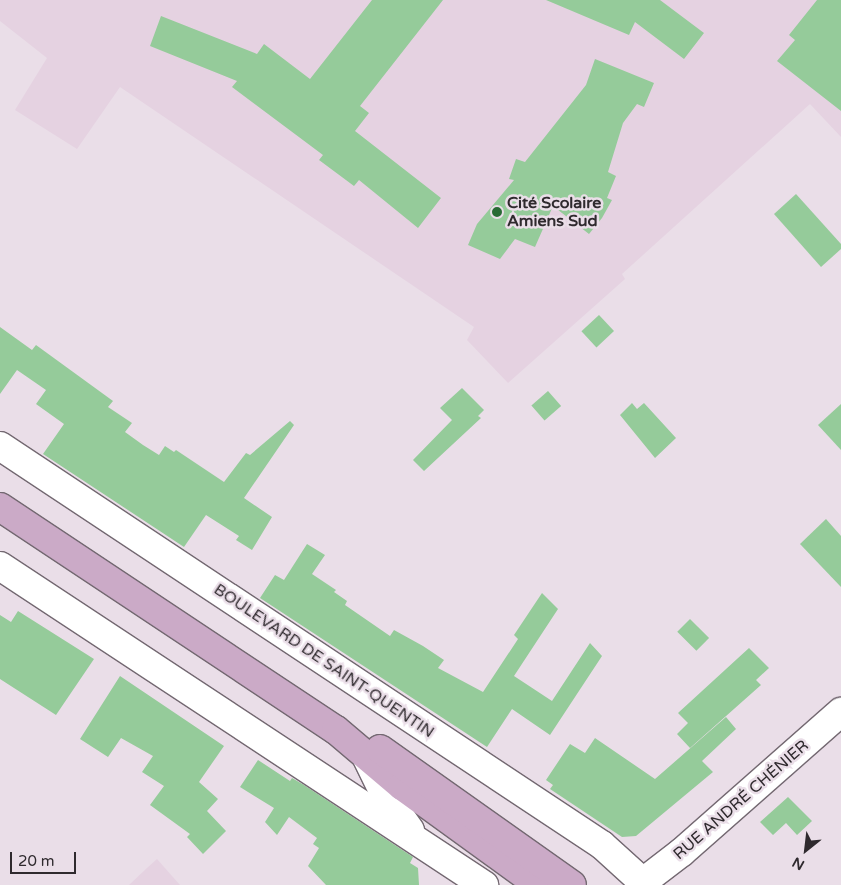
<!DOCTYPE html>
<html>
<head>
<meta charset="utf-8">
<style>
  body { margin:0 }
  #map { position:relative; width:841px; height:885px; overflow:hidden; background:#eadee8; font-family:"Varela Round",sans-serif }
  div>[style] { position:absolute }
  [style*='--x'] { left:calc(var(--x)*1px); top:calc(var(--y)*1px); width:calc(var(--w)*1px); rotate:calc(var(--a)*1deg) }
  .built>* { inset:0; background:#e5d2e1 }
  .building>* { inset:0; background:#95cb9a; transform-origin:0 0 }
  .roads { filter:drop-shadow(1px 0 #736871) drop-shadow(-1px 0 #736871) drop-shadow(0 1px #736871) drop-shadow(0 -1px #736871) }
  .minor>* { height:28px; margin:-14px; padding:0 14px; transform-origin:14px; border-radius:14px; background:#fff }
  .major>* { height:28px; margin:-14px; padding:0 14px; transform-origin:14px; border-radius:14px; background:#cbaac7 }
  .dots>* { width:14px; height:14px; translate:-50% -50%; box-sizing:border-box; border:2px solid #eadee8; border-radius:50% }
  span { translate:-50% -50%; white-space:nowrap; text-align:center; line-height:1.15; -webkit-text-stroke:5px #eadee8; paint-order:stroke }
  .poi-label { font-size:16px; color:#2f2a2e; font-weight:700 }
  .left { translate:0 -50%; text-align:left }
  .street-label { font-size:16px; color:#2f2a2e }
  .north { position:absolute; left:781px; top:825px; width:50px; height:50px; -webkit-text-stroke:4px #eadee8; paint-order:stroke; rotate:209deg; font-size:14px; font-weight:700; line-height:20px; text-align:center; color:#2f2a2e }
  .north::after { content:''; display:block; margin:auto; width:18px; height:22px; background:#2f2a2e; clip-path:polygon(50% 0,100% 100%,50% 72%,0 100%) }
  .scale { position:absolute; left:10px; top:852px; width:66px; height:22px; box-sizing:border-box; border:2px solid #2f2a2e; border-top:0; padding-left:6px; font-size:15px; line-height:18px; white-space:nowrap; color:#2f2a2e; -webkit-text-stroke:4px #eadee8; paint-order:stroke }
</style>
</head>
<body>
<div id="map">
  <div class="built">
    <i style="clip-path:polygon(0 0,841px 0,841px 137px,810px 104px,622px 274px,625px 279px,508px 383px,467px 340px,474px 327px,120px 87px,77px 149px,15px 110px,47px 58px,0 21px)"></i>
    <i style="clip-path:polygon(157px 859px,180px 885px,129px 885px,147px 868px)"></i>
  </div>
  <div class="building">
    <i style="clip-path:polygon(372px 0,443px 0,360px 106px,369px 113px,355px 131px,441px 198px,418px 228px,359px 180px,354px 186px,319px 160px,323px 155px,232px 87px,237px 81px,150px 46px,161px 16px,257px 54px,264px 44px,310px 79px)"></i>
    <i style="clip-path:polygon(546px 0,660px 0,704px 33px,684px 59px,635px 22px,629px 35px)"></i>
    <i style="clip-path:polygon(817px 0,841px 0,841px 111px,777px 61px,795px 40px,789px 35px)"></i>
    <i style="clip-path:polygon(595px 59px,654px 83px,644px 107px,637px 104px,623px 123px,608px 172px,616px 176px,607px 198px,612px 200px,602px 218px,589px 234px,553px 206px,535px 247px,515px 239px,500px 259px,468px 245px,477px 224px,514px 180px,509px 179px,516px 159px,525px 162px,586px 85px)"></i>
    <i style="clip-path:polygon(796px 194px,841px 244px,841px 249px,821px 267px,774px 214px)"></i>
    <i style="left:599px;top:315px;width:22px;height:24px;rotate:47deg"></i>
    <i style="clip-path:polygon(0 327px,32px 350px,36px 345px,113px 401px,108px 407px,132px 423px,125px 432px,143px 445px,159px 455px,165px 446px,174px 452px,176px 450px,224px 482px,246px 453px,250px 455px,290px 421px,294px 425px,244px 498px,272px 517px,252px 550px,236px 540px,239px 536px,206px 515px,184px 547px,43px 454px,64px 424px,36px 404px,46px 390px,17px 370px,0 394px)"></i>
    <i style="clip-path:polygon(462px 388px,484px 410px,478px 416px,481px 418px,424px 471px,413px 460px,452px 420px,440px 408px)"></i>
    <i style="left:548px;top:391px;width:20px;height:22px;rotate:49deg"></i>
    <i style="clip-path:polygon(632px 403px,637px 409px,644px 403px,676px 438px,655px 458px,620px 415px)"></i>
    <i style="clip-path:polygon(841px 404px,841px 450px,818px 425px)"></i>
    <i style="clip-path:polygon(826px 519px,841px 536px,841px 587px,800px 544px)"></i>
    <i style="clip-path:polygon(307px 544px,325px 555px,312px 574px,336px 590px,334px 592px,347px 601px,345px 605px,390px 636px,394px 630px,423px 646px,444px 660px,438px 668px,483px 692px,518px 639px,514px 635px,542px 593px,558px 609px,514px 676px,552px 701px,590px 643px,602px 656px,550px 735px,512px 709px,487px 747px,260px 598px,275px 575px,284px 580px)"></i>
    <i style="clip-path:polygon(18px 611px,94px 659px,56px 715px,0 679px,0 615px,11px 622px)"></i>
    <i style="left:690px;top:619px;width:27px;height:18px;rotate:45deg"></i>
    <i style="clip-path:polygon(749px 648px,769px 668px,756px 680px,761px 685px,690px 748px,677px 734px,688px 723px,678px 713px)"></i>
    <i style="clip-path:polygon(120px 676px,224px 746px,199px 782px,218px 799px,207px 811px,226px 831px,203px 854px,187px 837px,190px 834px,150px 805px,164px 786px,142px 772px,153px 756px,121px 738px,108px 757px,80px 739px)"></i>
    <i style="clip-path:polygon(726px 717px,736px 729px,702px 761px,713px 772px,636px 836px,622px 837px,550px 789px,553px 785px,546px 780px,570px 744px,585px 753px,595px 738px,655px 779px)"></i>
    <i style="clip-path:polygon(258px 760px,290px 781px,292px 778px,304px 785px,413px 857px,410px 863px,418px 868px,419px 885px,326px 885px,308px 866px,319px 848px,313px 844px,317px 838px,289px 817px,277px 835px,265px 822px,274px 808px,240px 787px)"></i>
    <i style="clip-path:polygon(788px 797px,812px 821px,797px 835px,786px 823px,773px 835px,760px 822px)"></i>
  </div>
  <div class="roads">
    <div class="minor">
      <i style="--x:0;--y:446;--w:722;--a:33.54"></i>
      <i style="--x:602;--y:845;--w:59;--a:42.3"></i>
      <i style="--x:0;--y:566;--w:580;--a:33.39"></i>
      <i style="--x:365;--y:754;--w:46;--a:64"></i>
      <i style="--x:385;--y:795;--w:43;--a:54.5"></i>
      <i style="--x:639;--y:885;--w:54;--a:-37.5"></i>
      <i style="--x:682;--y:852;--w:212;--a:-41.4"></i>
    </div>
    <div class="major">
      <i style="--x:0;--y:507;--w:403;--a:33.6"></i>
      <i style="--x:336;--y:730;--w:87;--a:40.3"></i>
      <i style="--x:402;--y:786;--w:169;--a:35.9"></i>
      <i style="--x:380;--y:749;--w:235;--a:35.3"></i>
    </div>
  </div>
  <div class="dots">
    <i style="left:497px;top:212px;background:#296b35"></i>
  </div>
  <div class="poi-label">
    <span class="left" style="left:507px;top:212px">Cité Scolaire<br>Amiens Sud</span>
  </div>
  <div class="street-label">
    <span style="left:324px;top:661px;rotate:34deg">BOULEVARD DE SAINT-QUENTIN</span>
    <span style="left:741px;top:800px;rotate:-41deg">RUE ANDRÉ CHÉNIER</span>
  </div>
  <div class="north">N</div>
  <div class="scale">20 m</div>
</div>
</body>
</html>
